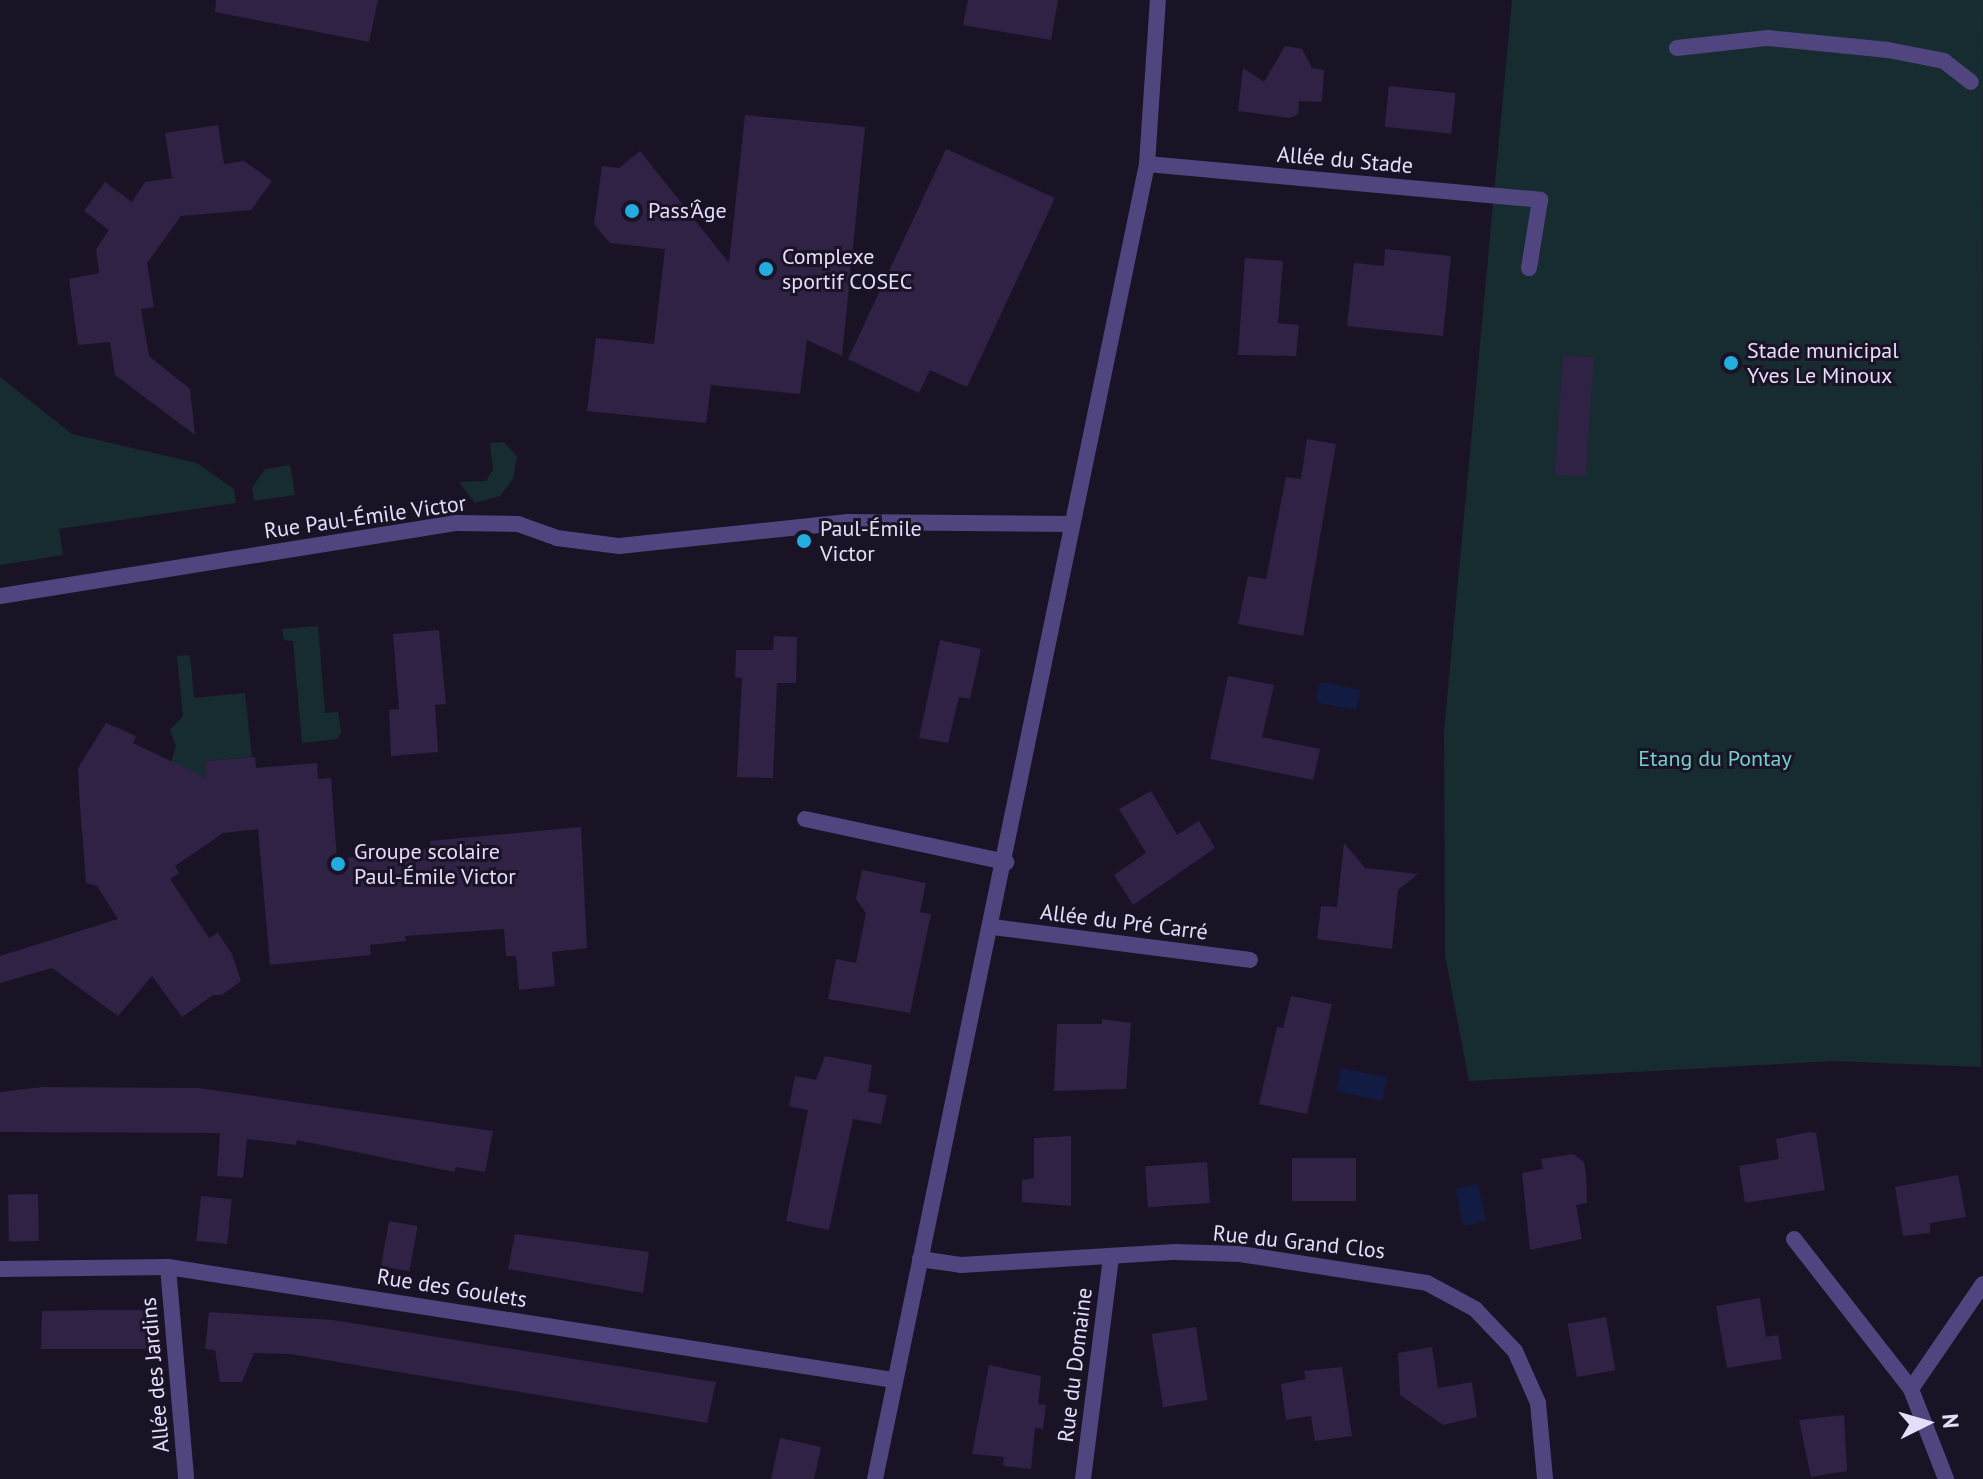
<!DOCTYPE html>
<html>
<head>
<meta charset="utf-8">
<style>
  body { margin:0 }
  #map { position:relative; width:1983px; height:1479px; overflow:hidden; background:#1a1326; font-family:"PT Sans",sans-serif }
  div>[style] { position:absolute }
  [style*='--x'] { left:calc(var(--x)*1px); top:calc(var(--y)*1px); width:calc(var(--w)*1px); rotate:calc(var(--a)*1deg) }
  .green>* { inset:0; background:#172c30 }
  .water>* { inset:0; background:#121b41; transform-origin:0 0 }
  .building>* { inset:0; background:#2f2245; transform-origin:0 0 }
  .service>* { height:16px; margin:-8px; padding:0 8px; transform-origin:8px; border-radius:8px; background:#51457f }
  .minor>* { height:16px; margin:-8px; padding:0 8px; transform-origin:8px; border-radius:8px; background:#51457f }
  .tertiary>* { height:16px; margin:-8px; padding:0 8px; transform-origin:8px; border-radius:8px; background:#51457f }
  .dots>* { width:22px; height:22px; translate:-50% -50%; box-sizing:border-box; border:4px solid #1a1326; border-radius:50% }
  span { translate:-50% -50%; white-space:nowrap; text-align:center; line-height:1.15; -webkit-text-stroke:6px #1a1326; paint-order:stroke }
  .street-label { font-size:22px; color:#e6ddfa }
  .poi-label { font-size:22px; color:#e6ddfa }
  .left { translate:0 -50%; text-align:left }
  .park-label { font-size:22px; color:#72d1ca }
  .north { position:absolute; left:1887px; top:1383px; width:80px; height:80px; -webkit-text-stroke:6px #1a1326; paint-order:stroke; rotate:85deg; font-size:22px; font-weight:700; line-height:32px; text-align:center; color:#e6ddfa }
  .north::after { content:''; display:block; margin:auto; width:28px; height:36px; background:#e6ddfa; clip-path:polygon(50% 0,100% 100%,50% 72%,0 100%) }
</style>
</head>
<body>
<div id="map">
  <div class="green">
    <i style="clip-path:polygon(1512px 0,1983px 0,1981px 1067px,1833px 1061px,1469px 1081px,1445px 955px,1444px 732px)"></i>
    <i style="clip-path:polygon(0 377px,72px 434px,197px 463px,234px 489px,236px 503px,59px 529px,63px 555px,0 565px)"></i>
    <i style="clip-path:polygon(504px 442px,517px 456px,513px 479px,500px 496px,475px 503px,459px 482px,486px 481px,493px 469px,490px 443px)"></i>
    <i style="clip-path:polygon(290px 465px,295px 495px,254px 501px,252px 488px,265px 469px)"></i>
    <i style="clip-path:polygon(318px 626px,325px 713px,338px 712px,341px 732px,337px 739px,302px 743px,293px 641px,284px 640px,282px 629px)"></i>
    <i style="clip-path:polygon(190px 655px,194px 698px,245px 693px,252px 757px,205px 761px,207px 789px,169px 770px,176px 746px,170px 730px,183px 716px,177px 656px)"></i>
  </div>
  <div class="water">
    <i style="left:1320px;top:682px;width:41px;height:21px;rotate:11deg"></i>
    <i style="left:1341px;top:1068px;width:47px;height:24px;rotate:11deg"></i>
    <i style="left:1478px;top:1184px;width:38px;height:23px;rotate:78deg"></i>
  </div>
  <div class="building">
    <i style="clip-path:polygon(216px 0,378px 0,369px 42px,215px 12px)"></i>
    <i style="clip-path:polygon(968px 0,1058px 0,1051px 40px,963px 25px)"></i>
    <i style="clip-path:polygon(1285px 46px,1302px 49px,1312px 68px,1324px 70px,1322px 102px,1299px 101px,1298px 114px,1290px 118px,1238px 111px,1243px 68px,1264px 82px)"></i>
    <i style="left:1389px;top:86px;width:67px;height:41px;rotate:6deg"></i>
    <i style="clip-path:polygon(745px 115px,865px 127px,842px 356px,807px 340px,800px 394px,711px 385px,706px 423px,587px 411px,596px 338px,654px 344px,665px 249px,610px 243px,594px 224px,602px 166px,619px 168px,640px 151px,729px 263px)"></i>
    <i style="clip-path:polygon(218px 125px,224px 164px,244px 161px,272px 181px,251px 210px,181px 216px,147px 263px,154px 307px,141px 309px,149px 356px,190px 389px,195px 435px,115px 375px,110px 342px,78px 345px,69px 279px,99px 273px,96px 249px,109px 230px,84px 211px,105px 182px,132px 202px,145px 182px,172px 178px,165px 133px)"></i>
    <i style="clip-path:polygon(946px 149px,1055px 198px,967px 387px,930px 370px,919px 393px,848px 359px)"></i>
    <i style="clip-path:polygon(1385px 249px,1451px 256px,1443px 336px,1347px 326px,1354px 263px,1384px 266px)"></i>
    <i style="clip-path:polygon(1245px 258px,1283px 261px,1278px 323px,1299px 325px,1296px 356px,1238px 355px)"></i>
    <i style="left:1563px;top:355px;width:31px;height:120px;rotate:4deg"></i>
    <i style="clip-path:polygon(1307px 439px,1336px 444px,1303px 636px,1238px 624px,1248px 576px,1266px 579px,1286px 477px,1301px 479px)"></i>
    <i style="clip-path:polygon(439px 630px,446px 704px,435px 705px,438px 752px,391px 756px,389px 710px,399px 709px,393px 634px)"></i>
    <i style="clip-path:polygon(774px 636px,797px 637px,796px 683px,777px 683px,773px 778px,737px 777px,742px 678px,735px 677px,736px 650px,773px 650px)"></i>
    <i style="clip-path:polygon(940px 640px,981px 649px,970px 699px,959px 697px,948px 743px,919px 738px)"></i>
    <i style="clip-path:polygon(1228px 676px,1274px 685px,1262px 737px,1320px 749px,1313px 780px,1210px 759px)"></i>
    <i style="clip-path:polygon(106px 723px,136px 736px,133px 743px,206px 778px,205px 761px,255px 757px,256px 768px,317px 763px,318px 779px,331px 778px,337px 859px,431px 848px,430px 841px,581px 827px,587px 948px,552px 952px,555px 986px,519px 990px,516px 956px,506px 956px,504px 929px,405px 936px,406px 941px,370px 945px,371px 955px,270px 965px,258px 829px,223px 833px,175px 866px,179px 873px,170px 879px,209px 938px,218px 933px,232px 954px,241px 981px,222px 995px,213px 995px,182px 1017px,152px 976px,118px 1016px,52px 968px,0 983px,0 956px,118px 919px,97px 886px,86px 883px,79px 792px,78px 768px)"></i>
    <i style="clip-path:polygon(1151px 791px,1177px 835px,1199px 821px,1215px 848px,1133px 905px,1114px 875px,1146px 853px,1119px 809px)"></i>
    <i style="clip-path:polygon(1344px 843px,1365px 868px,1418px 874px,1398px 890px,1392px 949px,1317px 939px,1321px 906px,1337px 907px)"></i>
    <i style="clip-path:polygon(862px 870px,926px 883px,920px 912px,931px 914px,910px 1013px,828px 999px,836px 959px,856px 963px,866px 913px,856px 899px)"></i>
    <i style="clip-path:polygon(1291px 996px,1332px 1004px,1307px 1114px,1259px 1104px,1277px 1027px,1283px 1028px)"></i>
    <i style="clip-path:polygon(1102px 1019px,1131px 1023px,1126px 1089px,1054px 1091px,1057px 1024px,1102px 1024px)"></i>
    <i style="clip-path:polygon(825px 1056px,872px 1065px,868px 1092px,887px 1095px,881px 1124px,853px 1119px,829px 1230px,786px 1221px,808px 1110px,789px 1106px,795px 1076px,816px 1080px)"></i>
    <i style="clip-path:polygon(43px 1087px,199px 1088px,493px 1131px,485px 1172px,456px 1167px,454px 1172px,297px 1140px,296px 1145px,247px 1139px,243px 1178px,217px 1176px,220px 1133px,0 1132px,0 1092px)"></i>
    <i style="clip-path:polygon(1809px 1132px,1816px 1133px,1825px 1190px,1745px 1203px,1739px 1166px,1779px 1159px,1776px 1139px)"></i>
    <i style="clip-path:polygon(1071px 1136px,1071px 1206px,1022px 1202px,1022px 1180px,1034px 1178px,1034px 1138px)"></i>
    <i style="clip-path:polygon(1573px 1154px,1584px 1162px,1586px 1173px,1587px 1203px,1576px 1205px,1582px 1239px,1530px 1250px,1522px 1173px,1543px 1169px,1541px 1159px)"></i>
    <i style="left:1292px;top:1158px;width:64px;height:43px"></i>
    <i style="left:1207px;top:1162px;width:41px;height:62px;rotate:86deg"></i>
    <i style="clip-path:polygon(1958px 1175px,1966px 1217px,1930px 1223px,1930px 1233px,1903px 1236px,1895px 1187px)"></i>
    <i style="left:38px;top:1194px;width:47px;height:30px;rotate:89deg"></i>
    <i style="left:201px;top:1196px;width:31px;height:45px;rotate:6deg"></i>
    <i style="left:389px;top:1221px;width:29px;height:46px;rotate:10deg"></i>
    <i style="clip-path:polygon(515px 1234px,649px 1252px,643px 1293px,508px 1269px)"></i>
    <i style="clip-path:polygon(1760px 1298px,1766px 1337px,1778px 1335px,1782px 1359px,1727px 1368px,1716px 1306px)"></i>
    <i style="clip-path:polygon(98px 1310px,149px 1310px,150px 1349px,41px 1349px,42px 1311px)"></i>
    <i style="clip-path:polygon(209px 1312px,333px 1320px,716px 1382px,707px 1423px,290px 1354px,254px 1353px,242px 1382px,220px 1382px,215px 1350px,205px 1349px)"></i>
    <i style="left:1606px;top:1317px;width:54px;height:39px;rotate:80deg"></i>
    <i style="left:1196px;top:1327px;width:74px;height:45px;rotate:81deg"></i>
    <i style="clip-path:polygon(1432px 1347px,1438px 1388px,1472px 1382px,1477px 1417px,1443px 1425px,1400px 1395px,1398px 1353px)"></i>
    <i style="clip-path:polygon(989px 1365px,1041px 1376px,1038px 1404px,1046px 1405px,1043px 1429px,1035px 1428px,1031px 1469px,1003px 1466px,1004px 1457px,972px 1454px)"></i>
    <i style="clip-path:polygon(1342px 1367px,1352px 1436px,1315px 1441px,1311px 1416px,1286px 1420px,1281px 1384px,1306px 1379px,1304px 1371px)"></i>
    <i style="clip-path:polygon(1844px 1415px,1847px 1471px,1811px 1477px,1799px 1420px)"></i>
    <i style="clip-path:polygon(780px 1438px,821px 1447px,814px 1479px,771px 1479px)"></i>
  </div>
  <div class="service">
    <i style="--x:1677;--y:48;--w:92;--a:-6.3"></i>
    <i style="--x:1768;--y:38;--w:121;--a:5.7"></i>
    <i style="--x:1888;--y:50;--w:57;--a:11.1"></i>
    <i style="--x:1944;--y:61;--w:34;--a:38"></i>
    <i style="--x:1529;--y:268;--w:69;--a:-80.8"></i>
    <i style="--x:805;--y:819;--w:206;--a:12.1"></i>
  </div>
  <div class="minor">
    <i style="--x:1147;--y:164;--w:395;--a:5.2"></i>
    <i style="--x:993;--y:927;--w:259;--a:7.3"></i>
    <i style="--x:1794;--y:1239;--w:190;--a:52"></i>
    <i style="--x:920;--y:1259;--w:41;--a:8.3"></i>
    <i style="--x:961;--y:1265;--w:215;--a:-3.5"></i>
    <i style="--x:1176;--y:1252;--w:64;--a:1.8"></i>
    <i style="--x:1240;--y:1254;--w:189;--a:8.8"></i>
    <i style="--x:1427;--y:1283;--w:55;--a:28.4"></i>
    <i style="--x:1475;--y:1309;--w:58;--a:46.4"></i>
    <i style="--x:1515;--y:1351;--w:57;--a:66.1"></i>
    <i style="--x:1538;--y:1403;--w:76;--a:84.7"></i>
    <i style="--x:168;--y:1267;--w:213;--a:85.1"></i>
    <i style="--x:0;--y:1269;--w:168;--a:-0.7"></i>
    <i style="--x:168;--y:1267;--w:735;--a:8.85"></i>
    <i style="--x:1083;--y:1479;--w:225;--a:-82.8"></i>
    <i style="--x:1946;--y:1479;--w:97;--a:-111.3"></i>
    <i style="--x:1911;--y:1389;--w:127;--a:-55.6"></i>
  </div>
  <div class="tertiary">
    <i style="--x:0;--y:596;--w:461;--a:-9.1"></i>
    <i style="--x:455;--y:523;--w:63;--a:0.9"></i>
    <i style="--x:518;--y:524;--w:41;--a:19.7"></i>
    <i style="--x:557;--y:538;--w:63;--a:7.4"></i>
    <i style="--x:619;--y:546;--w:230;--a:-6"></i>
    <i style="--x:848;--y:522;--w:224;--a:0.5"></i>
    <i style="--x:875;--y:1479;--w:1343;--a:-78.31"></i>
    <i style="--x:1147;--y:164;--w:164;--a:-86.2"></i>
  </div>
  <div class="dots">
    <i style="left:632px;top:211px;background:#23ace0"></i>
    <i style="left:766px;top:269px;background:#23ace0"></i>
    <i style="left:1731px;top:363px;background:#23ace0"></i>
    <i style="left:804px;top:541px;background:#23ace0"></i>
    <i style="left:338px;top:864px;background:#23ace0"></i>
  </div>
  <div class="street-label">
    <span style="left:1345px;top:160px;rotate:5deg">Allée du Stade</span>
    <span style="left:365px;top:517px;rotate:-8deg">Rue Paul-Émile Victor</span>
    <span style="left:1124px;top:922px;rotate:7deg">Allée du Pré Carré</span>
    <span style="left:1299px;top:1242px;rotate:6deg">Rue du Grand Clos</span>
    <span style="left:452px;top:1288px;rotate:9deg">Rue des Goulets</span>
    <span style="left:1075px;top:1365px;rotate:-83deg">Rue du Domaine</span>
    <span style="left:155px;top:1375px;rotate:-95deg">Allée des Jardins</span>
  </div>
  <div class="poi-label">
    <span class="left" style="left:648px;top:211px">Pass'Âge</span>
    <span class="left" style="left:782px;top:269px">Complexe<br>sportif COSEC</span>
    <span class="left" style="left:1747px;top:363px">Stade municipal<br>Yves Le Minoux</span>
    <span class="left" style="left:820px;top:541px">Paul-Émile<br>Victor</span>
    <span class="left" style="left:354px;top:864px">Groupe scolaire<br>Paul-Émile Victor</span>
  </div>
  <div class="park-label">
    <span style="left:1715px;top:759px">Etang du Pontay</span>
  </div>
  <div class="north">N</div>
</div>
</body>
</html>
